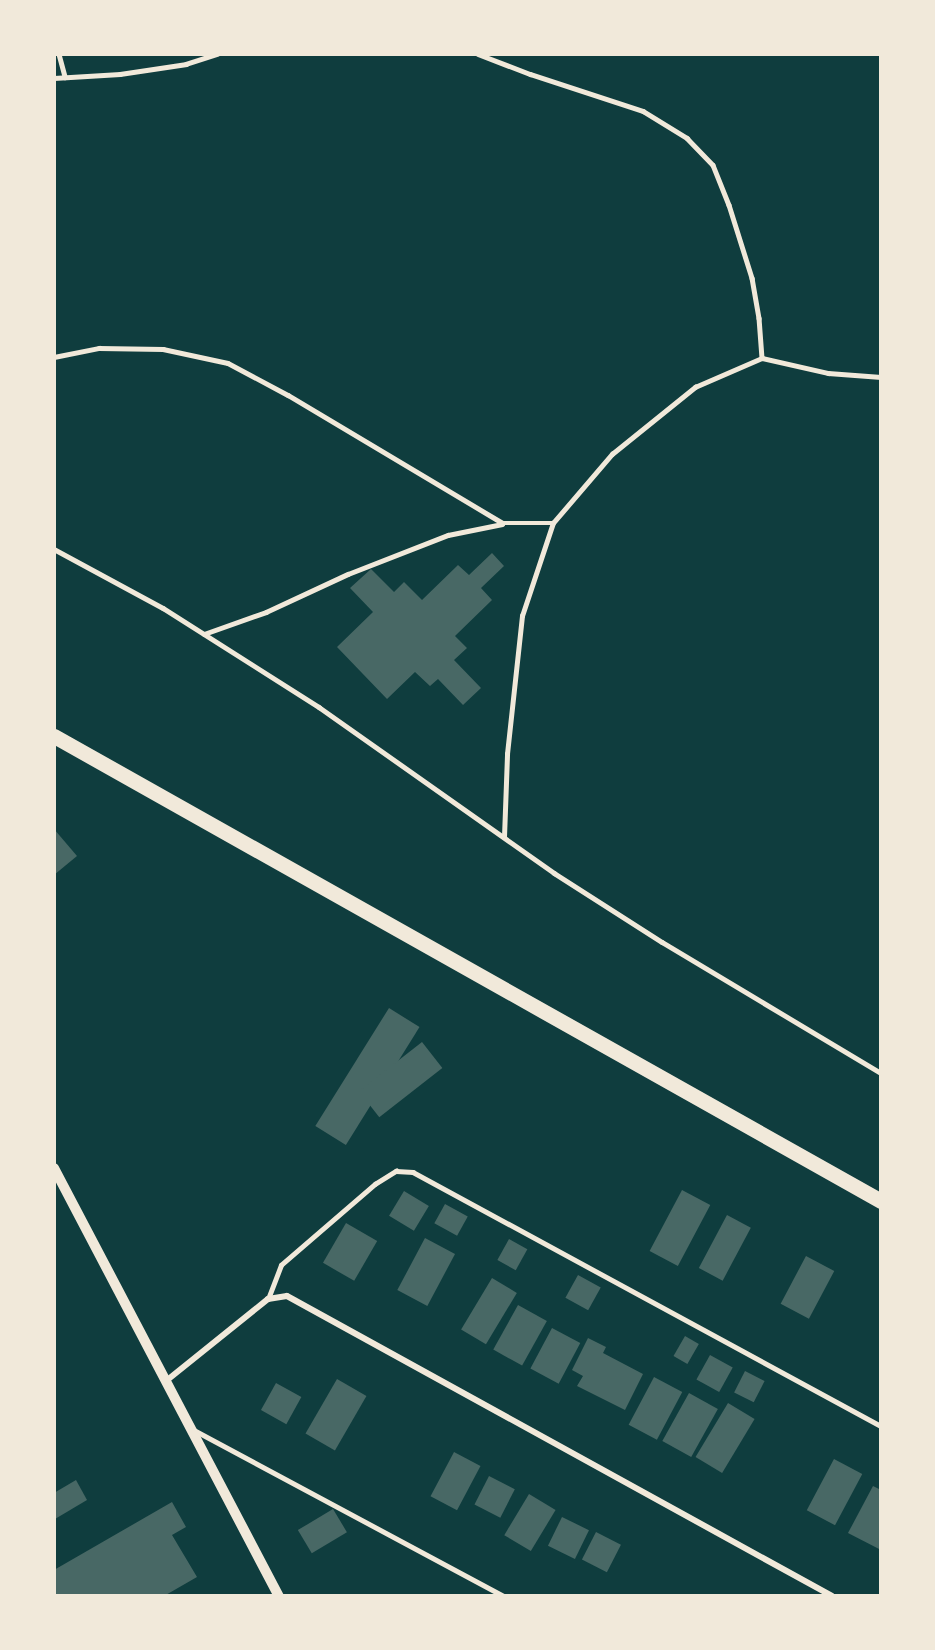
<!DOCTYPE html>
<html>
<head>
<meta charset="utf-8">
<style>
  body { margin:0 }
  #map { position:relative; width:935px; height:1650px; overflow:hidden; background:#0f3d3e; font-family:Overpass,sans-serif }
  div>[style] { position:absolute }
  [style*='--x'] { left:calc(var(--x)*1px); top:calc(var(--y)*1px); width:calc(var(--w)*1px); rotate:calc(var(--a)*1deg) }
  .building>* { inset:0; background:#486865; transform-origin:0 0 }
  .service>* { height:4.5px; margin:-2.25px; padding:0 2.25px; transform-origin:2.25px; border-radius:2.25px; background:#f1e9da }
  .minor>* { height:6px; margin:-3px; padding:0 3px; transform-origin:3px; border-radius:3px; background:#f1e9da }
  .tertiary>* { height:10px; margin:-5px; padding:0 5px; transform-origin:5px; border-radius:5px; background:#f1e9da }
  .primary>* { height:15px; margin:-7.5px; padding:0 7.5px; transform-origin:7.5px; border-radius:7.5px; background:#f1e9da }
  span { translate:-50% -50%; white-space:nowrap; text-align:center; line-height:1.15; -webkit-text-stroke:4.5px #f1e9da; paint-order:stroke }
  .frame { position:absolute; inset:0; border:56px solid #f1e9da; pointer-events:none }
</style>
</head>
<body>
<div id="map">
  <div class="building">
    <i style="clip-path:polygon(492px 553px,504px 566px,481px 588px,492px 600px,455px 636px,467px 648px,454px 660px,481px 688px,463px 705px,438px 679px,430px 686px,415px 672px,387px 699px,337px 647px,373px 612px,350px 588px,371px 569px,394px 592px,404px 582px,422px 600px,458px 565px,469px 575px)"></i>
    <i style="clip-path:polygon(54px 829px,77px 856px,54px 875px)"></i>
    <i style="left:389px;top:1008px;width:36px;height:139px;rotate:32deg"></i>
    <i style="left:422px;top:1042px;width:33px;height:80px;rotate:52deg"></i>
    <i style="left:682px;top:1190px;width:32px;height:69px;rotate:28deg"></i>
    <i style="left:404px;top:1191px;width:29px;height:29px;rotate:31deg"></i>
    <i style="left:445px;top:1204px;width:26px;height:22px;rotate:29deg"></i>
    <i style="left:727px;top:1215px;width:27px;height:60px;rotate:28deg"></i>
    <i style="left:346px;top:1223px;width:36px;height:46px;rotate:30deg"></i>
    <i style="left:425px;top:1238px;width:34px;height:59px;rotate:28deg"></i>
    <i style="left:509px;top:1239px;width:21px;height:24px;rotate:29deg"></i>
    <i style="left:806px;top:1256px;width:32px;height:54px;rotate:28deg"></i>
    <i style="left:578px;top:1275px;width:26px;height:26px;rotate:29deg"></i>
    <i style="left:492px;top:1278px;width:29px;height:60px;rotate:31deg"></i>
    <i style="left:518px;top:1305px;width:33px;height:51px;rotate:29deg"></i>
    <i style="left:552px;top:1328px;width:32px;height:46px;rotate:28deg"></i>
    <i style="left:685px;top:1336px;width:16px;height:23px;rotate:30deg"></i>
    <i style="clip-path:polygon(588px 1338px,606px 1347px,603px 1353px,643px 1374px,625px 1410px,577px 1386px,583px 1376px,572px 1370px)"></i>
    <i style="left:710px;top:1355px;width:26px;height:28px;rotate:29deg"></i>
    <i style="left:745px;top:1371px;width:22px;height:24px;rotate:27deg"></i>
    <i style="left:654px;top:1377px;width:32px;height:54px;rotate:28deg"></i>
    <i style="left:337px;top:1379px;width:34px;height:63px;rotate:30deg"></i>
    <i style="left:276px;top:1383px;width:29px;height:31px;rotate:29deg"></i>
    <i style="left:689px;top:1393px;width:33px;height:55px;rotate:29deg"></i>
    <i style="left:728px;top:1403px;width:31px;height:63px;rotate:31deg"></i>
    <i style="left:454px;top:1452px;width:30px;height:50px;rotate:28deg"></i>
    <i style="left:834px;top:1459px;width:32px;height:58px;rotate:28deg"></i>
    <i style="left:489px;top:1476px;width:29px;height:32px;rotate:27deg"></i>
    <i style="clip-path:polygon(76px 1480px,87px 1500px,55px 1519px,54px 1493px)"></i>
    <i style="clip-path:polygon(873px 1486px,881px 1490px,881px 1550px,848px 1533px)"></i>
    <i style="left:529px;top:1494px;width:31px;height:48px;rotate:31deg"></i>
    <i style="clip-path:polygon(172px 1502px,186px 1527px,172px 1535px,197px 1577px,164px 1596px,54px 1596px,54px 1570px)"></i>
    <i style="left:333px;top:1509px;width:27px;height:41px;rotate:59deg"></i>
    <i style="left:562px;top:1517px;width:30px;height:32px;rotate:26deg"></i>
    <i style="left:596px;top:1532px;width:28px;height:31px;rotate:27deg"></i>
  </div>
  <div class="service">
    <i style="--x:59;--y:54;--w:24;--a:75"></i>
    <i style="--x:478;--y:54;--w:56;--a:21"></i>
    <i style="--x:530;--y:74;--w:119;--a:18.1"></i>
    <i style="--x:643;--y:111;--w:52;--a:31.5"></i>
    <i style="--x:687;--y:138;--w:37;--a:46"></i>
    <i style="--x:713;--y:165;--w:43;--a:68.2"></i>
    <i style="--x:729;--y:205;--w:77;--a:72.5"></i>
    <i style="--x:752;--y:278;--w:41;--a:80.1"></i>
    <i style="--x:759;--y:318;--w:40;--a:85.7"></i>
    <i style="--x:54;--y:78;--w:66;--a:-3.5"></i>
    <i style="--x:120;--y:74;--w:67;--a:-8.6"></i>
    <i style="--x:186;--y:64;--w:33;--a:-18"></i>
    <i style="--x:54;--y:357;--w:46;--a:-11.3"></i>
    <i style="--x:99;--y:348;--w:64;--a:0.9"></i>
    <i style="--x:163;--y:349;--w:66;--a:12.2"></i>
    <i style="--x:228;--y:363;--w:68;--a:28.1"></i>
    <i style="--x:288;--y:395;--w:250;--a:30.8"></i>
    <i style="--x:503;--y:523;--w:50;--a:0"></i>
    <i style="--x:54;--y:549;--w:124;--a:28.4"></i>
    <i style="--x:163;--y:608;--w:185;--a:32.4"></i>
    <i style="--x:319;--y:707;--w:288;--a:35.2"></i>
    <i style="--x:554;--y:873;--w:128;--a:32.6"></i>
    <i style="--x:662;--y:942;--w:255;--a:30.9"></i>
    <i style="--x:204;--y:634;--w:66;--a:-19.5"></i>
    <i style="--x:266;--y:612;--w:90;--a:-24.9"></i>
    <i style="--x:348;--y:574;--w:107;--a:-21.3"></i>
    <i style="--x:448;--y:535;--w:55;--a:-11.5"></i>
    <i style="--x:504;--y:837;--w:83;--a:-87.9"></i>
    <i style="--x:507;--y:754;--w:139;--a:-83.8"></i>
    <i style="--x:522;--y:616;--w:98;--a:-71.6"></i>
    <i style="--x:553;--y:523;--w:91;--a:-49.5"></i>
    <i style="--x:612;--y:454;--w:107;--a:-38.9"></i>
    <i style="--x:695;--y:387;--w:73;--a:-23.4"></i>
    <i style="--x:762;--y:358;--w:68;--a:12.8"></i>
    <i style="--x:828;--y:373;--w:53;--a:4.3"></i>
    <i style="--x:268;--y:1299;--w:36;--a:-69"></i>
    <i style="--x:281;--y:1265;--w:124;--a:-40.8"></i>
    <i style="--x:375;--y:1184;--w:25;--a:-32"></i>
    <i style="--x:396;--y:1171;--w:17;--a:3"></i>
    <i style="--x:413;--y:1172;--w:532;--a:28.49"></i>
    <i style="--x:194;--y:1430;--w:352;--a:28.2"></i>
  </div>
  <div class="minor">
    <i style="--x:166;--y:1381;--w:131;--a:-38.8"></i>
    <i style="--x:268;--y:1299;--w:19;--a:-9"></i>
    <i style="--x:287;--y:1296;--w:622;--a:28.83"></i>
  </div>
  <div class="tertiary">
    <i style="--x:54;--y:1168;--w:484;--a:62.3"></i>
  </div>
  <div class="primary">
    <i style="--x:54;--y:736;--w:949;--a:29.35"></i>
  </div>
  <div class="frame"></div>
</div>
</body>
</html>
